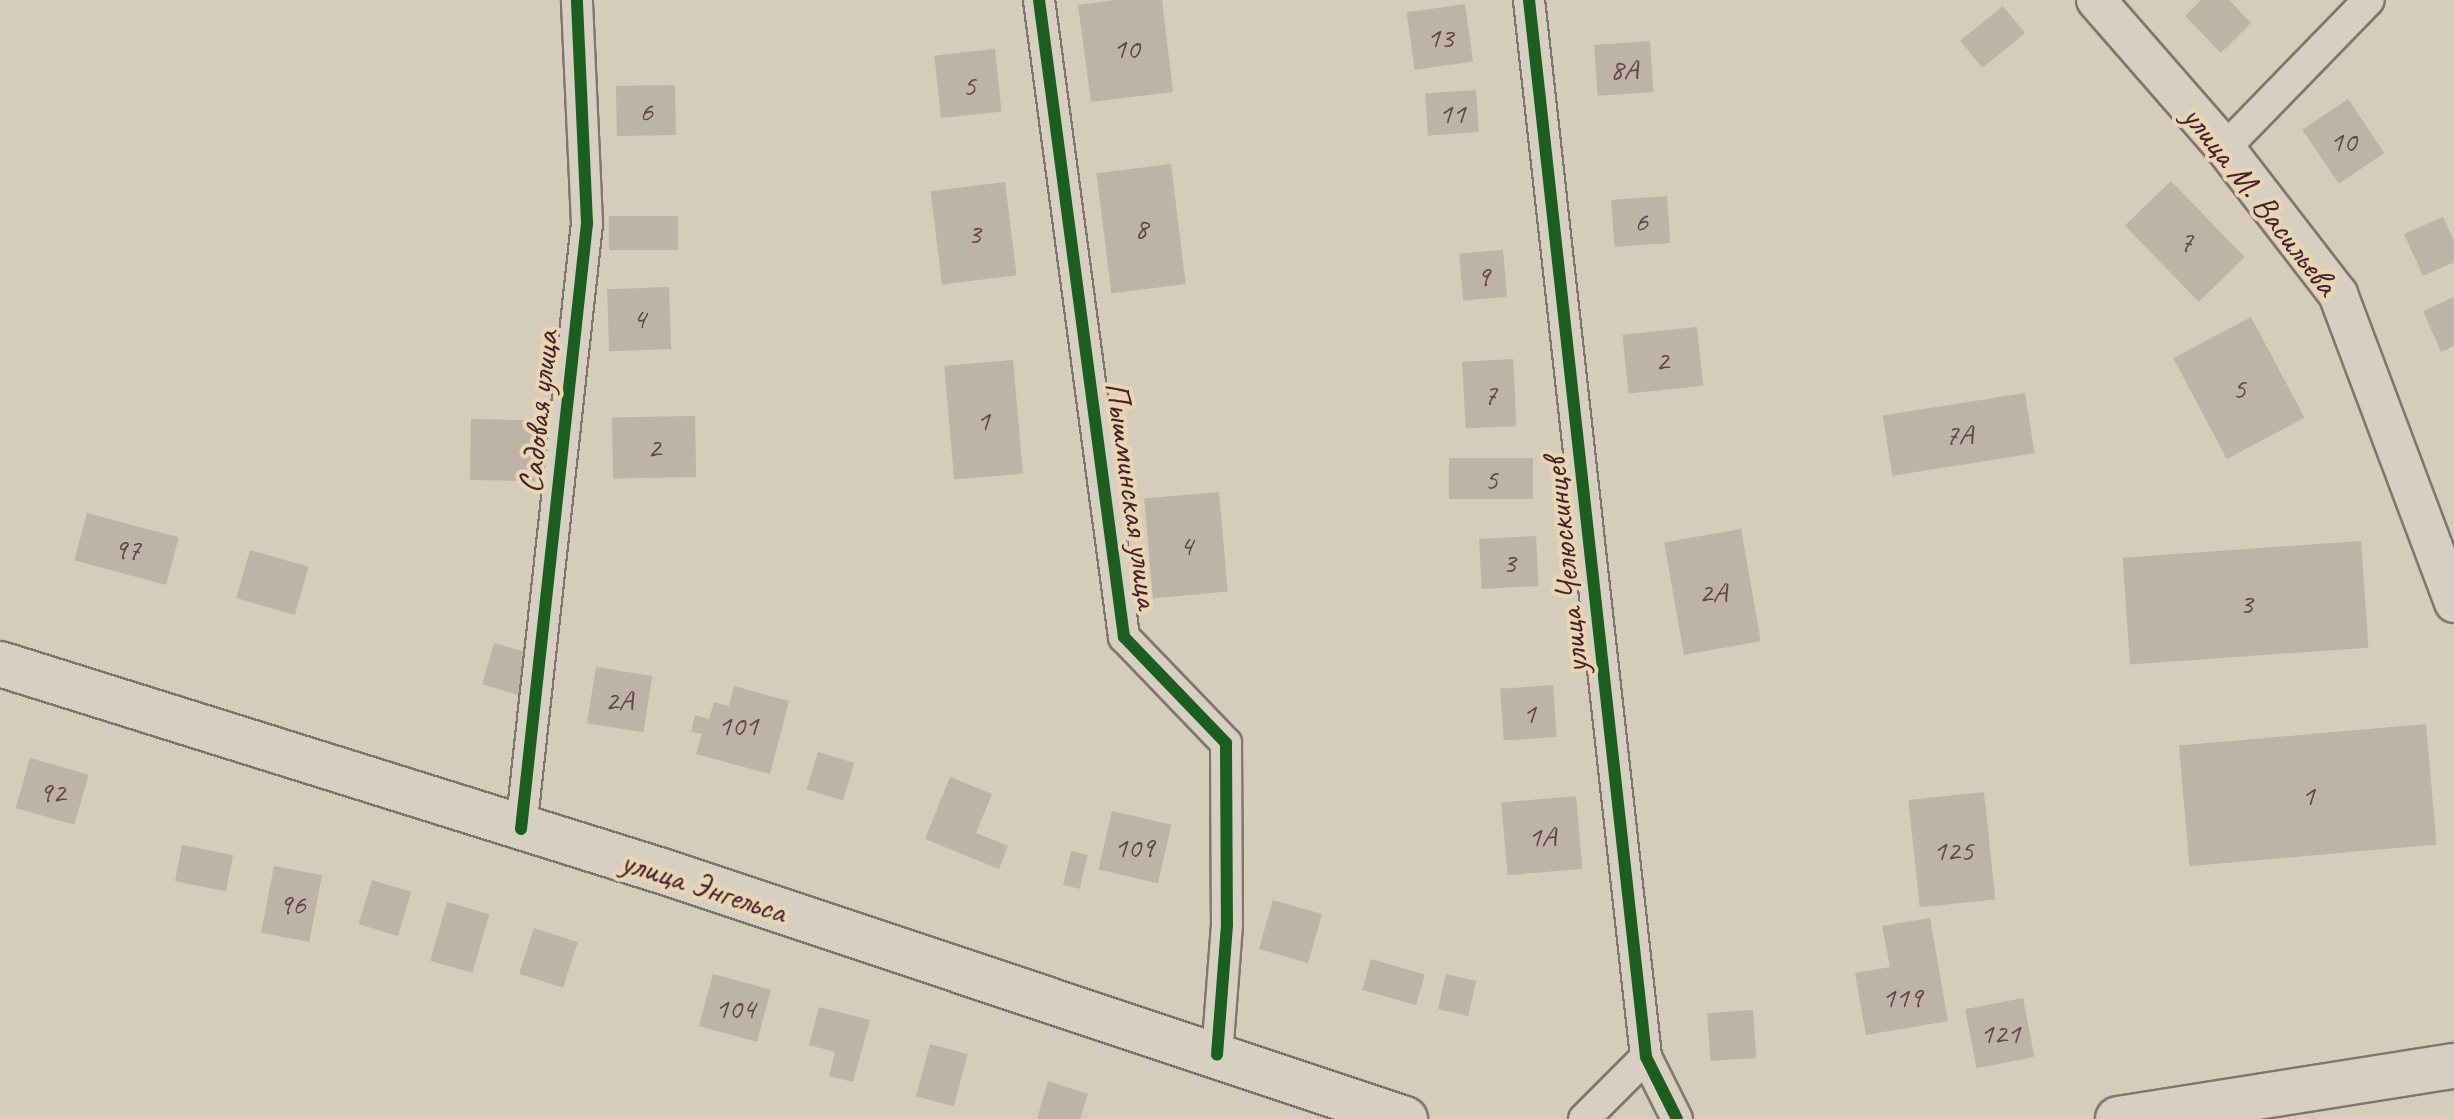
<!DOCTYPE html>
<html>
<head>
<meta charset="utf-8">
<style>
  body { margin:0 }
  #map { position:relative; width:2454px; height:1119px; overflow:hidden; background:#d6ccba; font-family:Caveat,sans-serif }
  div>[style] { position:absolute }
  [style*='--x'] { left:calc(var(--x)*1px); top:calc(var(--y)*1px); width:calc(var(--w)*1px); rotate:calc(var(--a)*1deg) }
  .building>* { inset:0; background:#bdb3a7; transform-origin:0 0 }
  .roads { filter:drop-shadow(2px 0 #81756f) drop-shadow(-2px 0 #81756f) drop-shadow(0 2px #81756f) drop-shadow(0 -2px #81756f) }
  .minor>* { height:30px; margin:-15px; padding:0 15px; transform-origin:15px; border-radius:15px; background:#d7cfc2 }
  .tertiary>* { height:38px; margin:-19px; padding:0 19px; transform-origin:19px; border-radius:19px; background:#d7cfc2 }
  .primary>* { height:44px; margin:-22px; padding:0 22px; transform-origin:22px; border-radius:22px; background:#d7cfc2 }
  .cycleway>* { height:12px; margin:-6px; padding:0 6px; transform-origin:6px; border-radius:6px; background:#1b5e20 }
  span { translate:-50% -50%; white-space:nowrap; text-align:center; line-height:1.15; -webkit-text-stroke:8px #e8d6b3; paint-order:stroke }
  .number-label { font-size:30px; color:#67444a }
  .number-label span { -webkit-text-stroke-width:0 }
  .street-label { font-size:34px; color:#4a1f2b }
</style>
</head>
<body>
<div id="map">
  <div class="building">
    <i style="clip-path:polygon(1116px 0,1162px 0,1173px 92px,1091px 102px,1078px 5px)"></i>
    <i style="clip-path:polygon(2201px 0,2229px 0,2251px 23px,2221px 53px,2185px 16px)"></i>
    <i style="left:1465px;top:4px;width:58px;height:59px;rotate:82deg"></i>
    <i style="left:2003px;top:6px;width:35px;height:55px;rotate:51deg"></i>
    <i style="left:1650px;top:41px;width:51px;height:56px;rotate:86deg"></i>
    <i style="left:995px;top:49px;width:63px;height:61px;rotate:84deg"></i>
    <i style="left:675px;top:85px;width:50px;height:59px;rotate:89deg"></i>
    <i style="left:1476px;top:90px;width:42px;height:51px;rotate:86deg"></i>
    <i style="left:2348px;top:99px;width:65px;height:55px;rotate:56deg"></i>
    <i style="left:1171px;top:164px;width:121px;height:75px;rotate:83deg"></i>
    <i style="left:2171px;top:181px;width:106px;height:64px;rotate:46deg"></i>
    <i style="left:1005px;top:182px;width:94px;height:75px;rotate:83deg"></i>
    <i style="left:1667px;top:196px;width:47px;height:56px;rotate:86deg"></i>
    <i style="left:609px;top:216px;width:69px;height:34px"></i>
    <i style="clip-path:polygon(2443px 217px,2454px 241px,2454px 262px,2423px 276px,2404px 234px)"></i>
    <i style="left:1503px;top:250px;width:47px;height:44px;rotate:85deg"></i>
    <i style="left:669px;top:287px;width:62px;height:62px;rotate:88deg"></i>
    <i style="clip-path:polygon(2454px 297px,2454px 346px,2441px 352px,2423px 311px)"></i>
    <i style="left:2251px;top:317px;width:114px;height:88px;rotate:62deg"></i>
    <i style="left:1697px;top:327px;width:59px;height:75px;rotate:84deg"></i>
    <i style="left:1513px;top:359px;width:67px;height:51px;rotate:87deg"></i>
    <i style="left:1013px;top:360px;width:114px;height:69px;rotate:85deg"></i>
    <i style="left:2025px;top:393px;width:61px;height:144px;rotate:81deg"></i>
    <i style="left:695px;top:416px;width:61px;height:83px;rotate:89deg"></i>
    <i style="left:471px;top:419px;width:71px;height:61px;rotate:1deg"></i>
    <i style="left:1533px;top:458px;width:41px;height:84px;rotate:90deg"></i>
    <i style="left:1219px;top:492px;width:100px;height:75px;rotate:85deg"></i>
    <i style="left:87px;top:513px;width:95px;height:49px;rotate:15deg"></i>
    <i style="left:1741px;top:529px;width:114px;height:78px;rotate:80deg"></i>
    <i style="left:1536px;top:536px;width:50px;height:57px;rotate:87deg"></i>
    <i style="left:2361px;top:541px;width:107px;height:239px;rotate:86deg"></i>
    <i style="left:250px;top:550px;width:61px;height:50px;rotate:16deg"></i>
    <i style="left:494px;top:643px;width:41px;height:43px;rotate:16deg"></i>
    <i style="left:596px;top:667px;width:57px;height:57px;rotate:9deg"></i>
    <i style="left:1553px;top:685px;width:52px;height:53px;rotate:86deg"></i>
    <i style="clip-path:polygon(734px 686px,789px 701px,770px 774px,696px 754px,702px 734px,691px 732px,695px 715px,709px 719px,714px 702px,729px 706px)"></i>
    <i style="left:2426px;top:724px;width:121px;height:248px;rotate:85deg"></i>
    <i style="left:818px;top:752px;width:38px;height:39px;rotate:17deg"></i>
    <i style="left:30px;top:758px;width:61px;height:52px;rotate:16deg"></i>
    <i style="clip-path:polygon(950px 777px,992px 794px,976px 833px,1008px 846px,999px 869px,925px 839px)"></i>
    <i style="left:1984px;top:792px;width:108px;height:76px;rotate:84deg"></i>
    <i style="left:1576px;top:796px;width:73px;height:75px;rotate:85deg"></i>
    <i style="left:1112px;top:811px;width:61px;height:60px;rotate:13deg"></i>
    <i style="left:182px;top:845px;width:52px;height:37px;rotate:11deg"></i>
    <i style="left:1071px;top:851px;width:17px;height:35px;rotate:13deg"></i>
    <i style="left:274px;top:866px;width:49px;height:68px;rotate:11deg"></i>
    <i style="left:372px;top:880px;width:41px;height:46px;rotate:17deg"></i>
    <i style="left:1273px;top:900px;width:51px;height:51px;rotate:16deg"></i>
    <i style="left:447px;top:902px;width:44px;height:61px;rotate:16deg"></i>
    <i style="clip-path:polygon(1930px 918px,1948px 1021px,1866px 1035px,1855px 973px,1890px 967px,1882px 926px)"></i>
    <i style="left:534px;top:928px;width:46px;height:48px;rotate:18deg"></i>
    <i style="left:1371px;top:959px;width:56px;height:32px;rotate:16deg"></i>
    <i style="left:713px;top:974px;width:60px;height:54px;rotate:15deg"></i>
    <i style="left:1446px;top:974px;width:31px;height:36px;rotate:13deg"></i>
    <i style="left:2023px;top:998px;width:60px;height:59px;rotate:79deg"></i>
    <i style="clip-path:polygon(819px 1007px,870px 1020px,853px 1082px,829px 1076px,835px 1052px,809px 1045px)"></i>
    <i style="left:1753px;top:1010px;width:48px;height:46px;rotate:86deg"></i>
    <i style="left:930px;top:1044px;width:39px;height:54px;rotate:15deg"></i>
    <i style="clip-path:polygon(1048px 1081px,1088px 1094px,1080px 1119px,1037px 1119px)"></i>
  </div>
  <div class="roads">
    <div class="minor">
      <i style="--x:1039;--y:0;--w:643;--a:82.4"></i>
      <i style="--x:1124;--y:637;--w:147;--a:46.1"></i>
      <i style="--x:1226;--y:743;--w:182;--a:89.7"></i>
      <i style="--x:1227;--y:925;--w:130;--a:94.4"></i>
      <i style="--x:1529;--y:0;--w:1063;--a:83.68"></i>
      <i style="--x:1646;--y:1057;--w:69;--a:63.4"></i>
      <i style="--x:2225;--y:148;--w:206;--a:-45.8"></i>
      <i style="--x:521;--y:829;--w:610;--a:-83.78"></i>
      <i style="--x:587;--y:223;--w:223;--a:-92.6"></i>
      <i style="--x:1584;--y:1119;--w:88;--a:-45"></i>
    </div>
    <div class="tertiary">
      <i style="--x:2096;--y:0;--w:196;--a:48.9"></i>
      <i style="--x:2225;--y:148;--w:185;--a:52.3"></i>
      <i style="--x:2338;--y:294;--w:330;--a:69.4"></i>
    </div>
    <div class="primary">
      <i style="--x:0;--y:664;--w:700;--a:17.37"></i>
      <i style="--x:668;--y:873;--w:777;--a:18.46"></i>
      <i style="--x:2118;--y:1119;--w:340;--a:-9"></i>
    </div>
  </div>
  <div class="cycleway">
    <i style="--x:1039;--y:0;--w:643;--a:82.4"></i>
    <i style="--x:1124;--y:637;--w:147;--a:46.1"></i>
    <i style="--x:1226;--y:743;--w:182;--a:89.7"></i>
    <i style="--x:1227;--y:925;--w:130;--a:94.4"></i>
    <i style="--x:1529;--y:0;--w:1063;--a:83.68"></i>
    <i style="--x:1646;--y:1057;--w:69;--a:63.4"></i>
    <i style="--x:521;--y:829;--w:610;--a:-83.78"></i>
    <i style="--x:587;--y:223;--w:223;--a:-92.6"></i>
  </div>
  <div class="number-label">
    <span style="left:1440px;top:37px">13</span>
    <span style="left:1126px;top:48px">10</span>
    <span style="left:1624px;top:69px">8А</span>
    <span style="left:969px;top:85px">5</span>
    <span style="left:646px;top:111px">6</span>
    <span style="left:1452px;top:113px">11</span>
    <span style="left:2343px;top:141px">10</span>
    <span style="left:1641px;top:221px">6</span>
    <span style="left:1141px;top:228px">8</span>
    <span style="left:974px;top:233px">3</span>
    <span style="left:2186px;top:241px">7</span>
    <span style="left:1483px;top:276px">9</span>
    <span style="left:639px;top:318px">4</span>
    <span style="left:1662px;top:360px">2</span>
    <span style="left:2239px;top:388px">5</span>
    <span style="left:1490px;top:394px">7</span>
    <span style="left:983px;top:420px">1</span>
    <span style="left:1959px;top:434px">7А</span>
    <span style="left:654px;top:447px">2</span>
    <span style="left:1491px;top:479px">5</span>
    <span style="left:1186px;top:545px">4</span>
    <span style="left:127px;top:549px">97</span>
    <span style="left:1509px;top:562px">3</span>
    <span style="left:1713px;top:592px">2А</span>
    <span style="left:2246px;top:603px">3</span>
    <span style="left:619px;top:700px">2А</span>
    <span style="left:1529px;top:713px">1</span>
    <span style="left:738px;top:725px">101</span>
    <span style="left:52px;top:792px">92</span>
    <span style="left:2308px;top:795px">1</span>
    <span style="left:1542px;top:836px">1А</span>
    <span style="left:1134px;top:847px">109</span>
    <span style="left:1953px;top:850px">125</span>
    <span style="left:292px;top:904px">96</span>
    <span style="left:1902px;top:997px">119</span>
    <span style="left:735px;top:1008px">104</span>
    <span style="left:2000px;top:1033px">121</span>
  </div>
  <div class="street-label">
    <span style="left:2261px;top:200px;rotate:52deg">улица М. Васильева</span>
    <span style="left:538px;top:412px;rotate:-84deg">Садовая улица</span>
    <span style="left:1133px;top:495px;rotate:82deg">Пышминская улица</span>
    <span style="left:1565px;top:566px;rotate:-96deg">улица Челюскинцев</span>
    <span style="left:704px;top:886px;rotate:18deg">улица Энгельса</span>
  </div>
</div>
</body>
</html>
